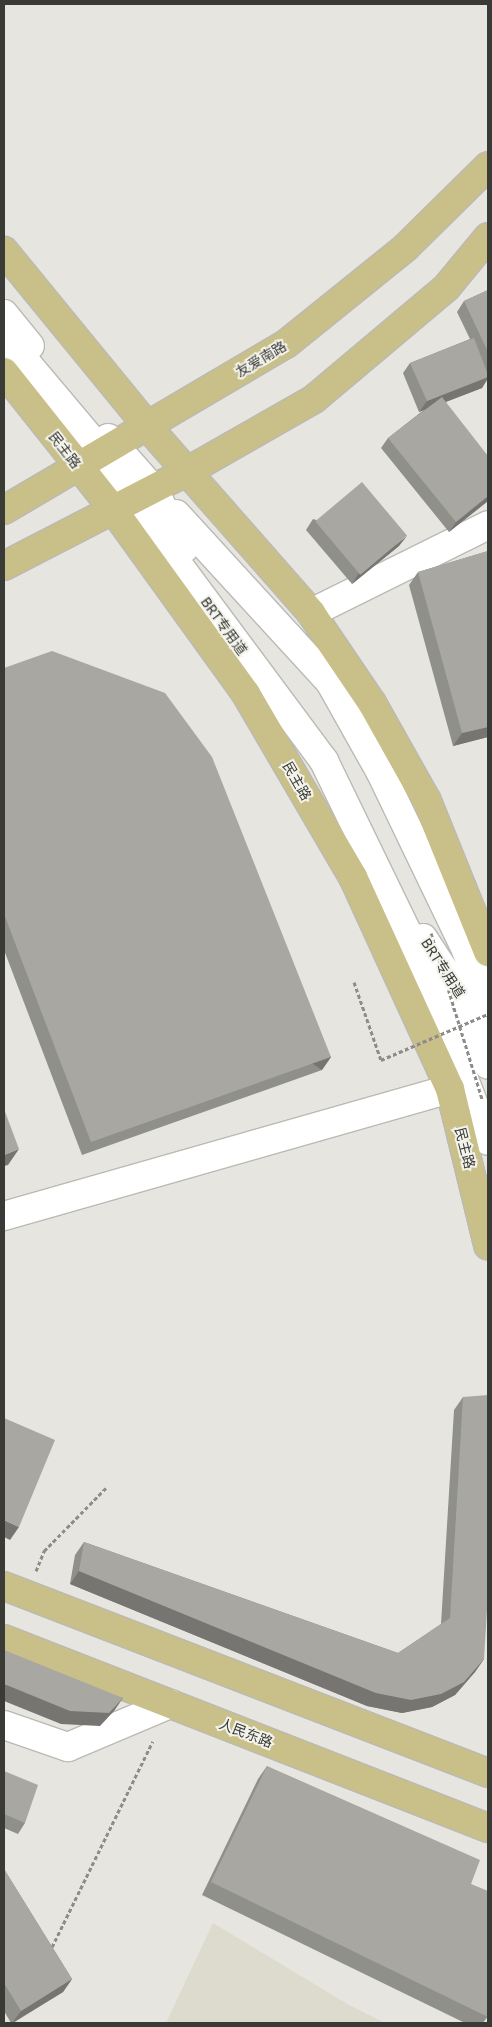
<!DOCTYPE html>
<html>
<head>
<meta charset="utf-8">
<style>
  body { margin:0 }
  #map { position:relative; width:492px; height:2027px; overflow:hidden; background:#e6e5df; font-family:"Noto Sans","Noto Sans SC",sans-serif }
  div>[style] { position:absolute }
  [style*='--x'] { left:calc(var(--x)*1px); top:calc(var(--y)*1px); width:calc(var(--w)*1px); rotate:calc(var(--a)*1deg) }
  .built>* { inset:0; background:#dddbce }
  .path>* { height:3px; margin-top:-1.5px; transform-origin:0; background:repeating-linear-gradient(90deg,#8d8c88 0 4px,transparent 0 6.5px) }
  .roads { filter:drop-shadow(1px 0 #bbbab4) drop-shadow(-1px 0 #bbbab4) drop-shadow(0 1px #bbbab4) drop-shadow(0 -1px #bbbab4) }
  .minor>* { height:28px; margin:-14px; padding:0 14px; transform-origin:14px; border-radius:14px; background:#fff }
  .major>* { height:28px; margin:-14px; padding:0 14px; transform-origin:14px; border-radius:14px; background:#c8bf89 }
  .path-bridge>* { height:3px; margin-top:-1.5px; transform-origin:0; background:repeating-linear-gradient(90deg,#8d8c88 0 4px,transparent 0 6.5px) }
  .wall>* { inset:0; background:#90908a }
  .shaded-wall>* { inset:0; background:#767571; transform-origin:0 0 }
  .building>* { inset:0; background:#a8a7a1; transform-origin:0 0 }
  span { translate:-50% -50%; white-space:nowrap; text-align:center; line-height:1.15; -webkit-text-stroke:4px #f3f3ec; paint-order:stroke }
  .street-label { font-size:14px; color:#3a3a37 }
  .frame { position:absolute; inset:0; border:5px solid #3a3a37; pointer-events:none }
</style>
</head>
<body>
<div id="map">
  <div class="built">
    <i style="clip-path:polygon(213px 1923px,349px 2005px,385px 2023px,166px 2023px)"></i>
  </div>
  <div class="path">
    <i style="--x:354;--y:982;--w:83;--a:70.9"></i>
    <i style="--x:36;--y:1571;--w:22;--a:-68"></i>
    <i style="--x:44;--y:1551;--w:90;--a:-45.5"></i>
    <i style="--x:52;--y:1947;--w:229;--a:-63.9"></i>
  </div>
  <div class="roads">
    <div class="minor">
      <i style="--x:4;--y:314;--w:41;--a:50.9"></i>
      <i style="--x:4;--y:336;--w:150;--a:49.9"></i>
      <i style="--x:101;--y:451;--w:58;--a:59"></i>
      <i style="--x:131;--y:501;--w:324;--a:53.4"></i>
      <i style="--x:324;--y:761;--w:197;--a:64.1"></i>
      <i style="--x:410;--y:938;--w:217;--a:69"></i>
      <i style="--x:108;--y:438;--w:68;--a:48.6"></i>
      <i style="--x:153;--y:489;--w:67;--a:62.3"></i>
      <i style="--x:176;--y:514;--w:228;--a:47.5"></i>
      <i style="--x:330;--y:682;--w:102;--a:60.7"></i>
      <i style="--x:380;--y:771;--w:199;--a:64.3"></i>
      <i style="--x:466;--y:950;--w:65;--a:70.2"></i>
      <i style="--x:311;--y:613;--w:198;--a:-26.4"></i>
      <i style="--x:423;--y:938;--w:118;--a:56.7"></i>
      <i style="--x:462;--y:1023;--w:49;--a:58.2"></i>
      <i style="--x:4;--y:1216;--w:464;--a:-15.9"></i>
      <i style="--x:4;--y:1725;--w:68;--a:19"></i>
      <i style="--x:68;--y:1747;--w:111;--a:-22.9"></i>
    </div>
    <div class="major">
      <i style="--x:4;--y:251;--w:226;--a:50.7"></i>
      <i style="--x:147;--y:426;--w:249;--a:48.7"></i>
      <i style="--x:311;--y:613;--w:109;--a:55.9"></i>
      <i style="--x:372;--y:703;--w:112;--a:60.7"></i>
      <i style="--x:427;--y:801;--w:163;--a:68"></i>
      <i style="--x:4;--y:372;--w:174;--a:51.5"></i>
      <i style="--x:112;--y:508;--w:229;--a:54.2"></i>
      <i style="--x:246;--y:694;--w:212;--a:59.7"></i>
      <i style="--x:353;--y:877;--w:233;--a:65.4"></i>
      <i style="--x:450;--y:1089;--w:161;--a:76.3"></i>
      <i style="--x:4;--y:510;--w:327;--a:-30.5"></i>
      <i style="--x:286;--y:344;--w:154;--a:-38.9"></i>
      <i style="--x:406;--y:247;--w:115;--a:-44.6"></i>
      <i style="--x:4;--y:566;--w:207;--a:-27.3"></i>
      <i style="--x:188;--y:471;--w:145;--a:-29.7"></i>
      <i style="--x:314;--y:399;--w:172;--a:-40.1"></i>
      <i style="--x:446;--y:288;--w:66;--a:-50.5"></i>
      <i style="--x:4;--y:1586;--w:519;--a:21.12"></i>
      <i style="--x:4;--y:1639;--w:520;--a:21.33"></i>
    </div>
  </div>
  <div class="path-bridge">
    <i style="--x:431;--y:933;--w:174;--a:72.9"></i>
    <i style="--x:381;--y:1060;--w:116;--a:-23.3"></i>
  </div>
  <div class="wall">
    <i style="clip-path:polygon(488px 290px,488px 379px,482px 388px,446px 402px,488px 501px,449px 532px,381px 448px,388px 438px,425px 409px,419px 412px,403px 373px,410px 363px,470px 339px,457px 312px,464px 301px)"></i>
    <i style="clip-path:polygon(313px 519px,399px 546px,352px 584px,306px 530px)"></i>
    <i style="clip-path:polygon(488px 551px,488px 737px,453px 746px,409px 585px,418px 572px)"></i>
    <i style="clip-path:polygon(4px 668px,331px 1057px,322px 1070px,82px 1155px,4px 950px)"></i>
    <i style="clip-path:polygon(463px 1397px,484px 1659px,475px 1672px,455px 1695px,432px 1707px,402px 1713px,367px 1706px,70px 1584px,75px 1555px,84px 1542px,398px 1653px,441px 1624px,454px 1410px)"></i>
    <i style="clip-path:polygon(267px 1766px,471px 1884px,488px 2016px,483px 2023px,465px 2023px,202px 1895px,258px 1779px)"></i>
    <i style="clip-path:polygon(4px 1771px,25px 1823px,18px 1834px,4px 1828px)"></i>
    <i style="clip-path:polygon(4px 1869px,72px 1979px,63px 1992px,13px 2023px,11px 2023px,4px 2011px)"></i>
  </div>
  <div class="shaded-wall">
    <i style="clip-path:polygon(488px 377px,482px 388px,419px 412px,427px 401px)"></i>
    <i style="clip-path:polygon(488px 496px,488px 501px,449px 532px,456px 522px)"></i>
    <i style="clip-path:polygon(407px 536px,399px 546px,352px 584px,359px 573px)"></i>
    <i style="clip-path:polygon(488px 727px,488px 737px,453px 746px,462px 733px)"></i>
    <i style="left:331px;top:1057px;width:16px;height:255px;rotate:125deg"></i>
    <i style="clip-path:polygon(19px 1149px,8px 1165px,4px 1166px,4px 1155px)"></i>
    <i style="clip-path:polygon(4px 1520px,19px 1527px,10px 1540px,4px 1537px)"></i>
    <i style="clip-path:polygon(79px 1571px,376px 1693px,484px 1659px,475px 1672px,455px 1695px,432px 1707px,402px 1713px,367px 1706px,70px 1584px)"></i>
    <i style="clip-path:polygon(4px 1684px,123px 1698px,114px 1711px,100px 1726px,61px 1724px,4px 1701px)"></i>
    <i style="clip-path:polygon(72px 1979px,63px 1992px,12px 2023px,21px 2011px)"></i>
  </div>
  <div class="building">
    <i style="clip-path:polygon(488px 290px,488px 352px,464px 301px)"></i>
    <i style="clip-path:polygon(474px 338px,488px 375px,488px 377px,427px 401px,410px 363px)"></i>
    <i style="clip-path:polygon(442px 397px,488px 456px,488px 496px,456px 522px,388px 438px)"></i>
    <i style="left:362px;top:482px;width:70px;height:61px;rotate:50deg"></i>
    <i style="clip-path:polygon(488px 551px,488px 727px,462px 733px,418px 572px)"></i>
    <i style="clip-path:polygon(52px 651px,165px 693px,212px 757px,331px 1057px,91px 1142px,4px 914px,4px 668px)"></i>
    <i style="clip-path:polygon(4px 1109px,19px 1149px,4px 1155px)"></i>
    <i style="clip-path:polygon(488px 1395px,488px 1593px,484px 1659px,464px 1682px,441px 1694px,411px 1700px,376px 1693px,79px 1571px,84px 1542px,398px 1653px,450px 1618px,463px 1397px)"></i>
    <i style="clip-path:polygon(4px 1418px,55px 1440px,19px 1527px,4px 1520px)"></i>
    <i style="clip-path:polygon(4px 1650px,123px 1698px,109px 1713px,70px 1711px,4px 1684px)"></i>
    <i style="clip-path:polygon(267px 1766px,480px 1860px,471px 1884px,488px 1891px,488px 2017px,211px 1882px)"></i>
    <i style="clip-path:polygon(4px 1771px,38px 1785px,25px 1823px,4px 1814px)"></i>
    <i style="clip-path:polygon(4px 1869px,72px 1979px,21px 2011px,4px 1983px)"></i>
  </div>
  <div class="street-label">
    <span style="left:261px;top:359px;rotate:-31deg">友爱南路</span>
    <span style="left:65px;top:450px;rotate:52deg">民主路</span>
    <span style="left:224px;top:626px;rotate:54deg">BRT专用道</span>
    <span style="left:297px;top:781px;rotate:60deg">民主路</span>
    <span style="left:443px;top:968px;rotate:57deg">BRT专用道</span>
    <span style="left:465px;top:1148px;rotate:76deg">民主路</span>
    <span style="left:246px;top:1733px;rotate:21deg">人民东路</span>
  </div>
  <div class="frame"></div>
</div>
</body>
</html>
